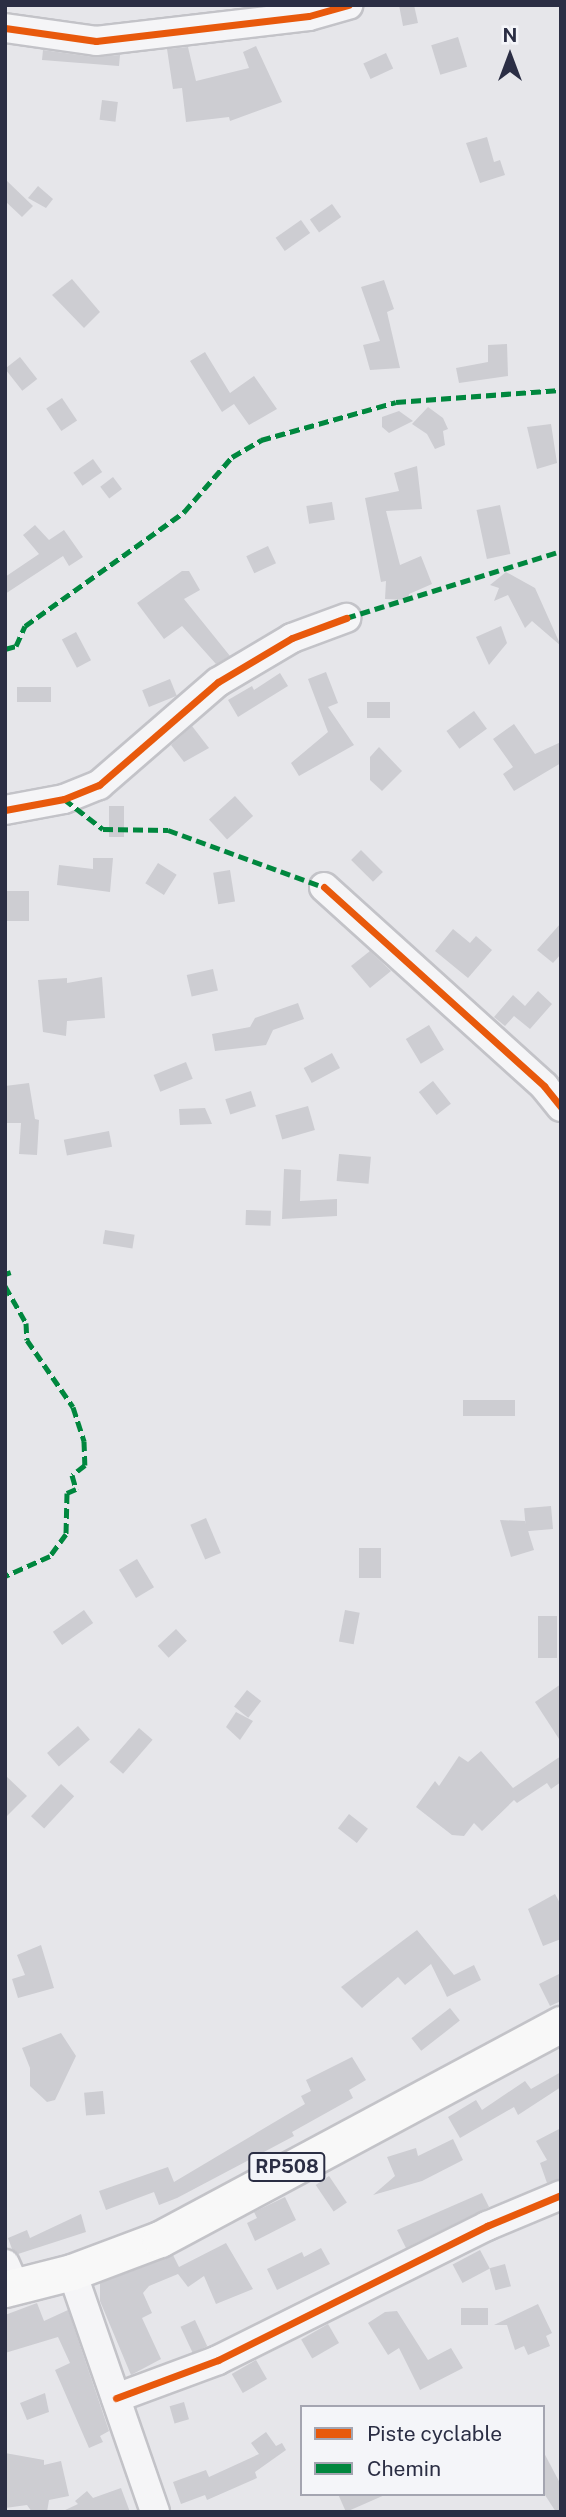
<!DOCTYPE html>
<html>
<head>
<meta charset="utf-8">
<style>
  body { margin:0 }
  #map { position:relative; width:566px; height:2517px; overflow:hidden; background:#e6e6ea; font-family:"Public Sans",sans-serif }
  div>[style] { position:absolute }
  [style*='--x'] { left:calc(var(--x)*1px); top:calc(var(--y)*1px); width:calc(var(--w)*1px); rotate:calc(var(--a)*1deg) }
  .building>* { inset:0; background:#cdcdd2; transform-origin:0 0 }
  .roads { filter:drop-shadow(2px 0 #c3c3c8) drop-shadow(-2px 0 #c3c3c8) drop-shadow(0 2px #c3c3c8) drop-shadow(0 -2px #c3c3c8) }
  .minor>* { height:28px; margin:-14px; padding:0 14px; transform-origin:14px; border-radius:14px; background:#f5f5f7 }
  .major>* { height:35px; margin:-17.5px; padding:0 17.5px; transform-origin:17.5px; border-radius:17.5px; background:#f8f8f8 }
  .quiet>* { height:5px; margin-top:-2.5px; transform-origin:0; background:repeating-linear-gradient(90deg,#00873e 0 10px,transparent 0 15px) }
  .cycleway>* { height:7px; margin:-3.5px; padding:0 3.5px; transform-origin:3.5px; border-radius:3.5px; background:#e8590c }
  span { translate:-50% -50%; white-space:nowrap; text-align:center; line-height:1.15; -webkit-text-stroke:7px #f4f5f9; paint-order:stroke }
  .shield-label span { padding:2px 5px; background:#f4f5f9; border:2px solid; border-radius:5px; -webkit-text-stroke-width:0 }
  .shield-label { font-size:19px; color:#2b2e44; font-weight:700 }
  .frame { position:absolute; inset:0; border:7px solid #2b2e44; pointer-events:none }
  .legend { position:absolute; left:300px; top:2405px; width:245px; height:91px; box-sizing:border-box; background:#f4f5f9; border:2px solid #a4a5b1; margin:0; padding:9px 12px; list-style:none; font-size:21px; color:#2b2e44 }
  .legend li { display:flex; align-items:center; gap:14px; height:35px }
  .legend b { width:35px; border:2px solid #a4a5b1 }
  .north { position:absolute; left:475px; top:21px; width:70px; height:70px; -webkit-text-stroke:5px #f4f5f9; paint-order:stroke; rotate:0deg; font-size:19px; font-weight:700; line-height:28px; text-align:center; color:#2b2e44 }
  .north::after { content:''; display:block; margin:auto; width:24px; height:32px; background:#2b2e44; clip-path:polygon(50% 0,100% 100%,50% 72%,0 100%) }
</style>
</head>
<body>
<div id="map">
  <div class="building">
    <i style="clip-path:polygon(399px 5px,414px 5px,418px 23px,403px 26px)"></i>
    <i style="left:458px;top:37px;width:31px;height:28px;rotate:73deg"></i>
    <i style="clip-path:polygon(256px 46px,282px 102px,230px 121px,229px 117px,186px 122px,182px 88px,173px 89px,167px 49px,188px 47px,196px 81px,249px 68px,243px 52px)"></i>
    <i style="clip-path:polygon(43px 50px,94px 57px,120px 55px,119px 66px,42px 60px)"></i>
    <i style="left:386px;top:53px;width:17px;height:25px;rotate:65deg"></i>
    <i style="left:102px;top:100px;width:16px;height:20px;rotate:7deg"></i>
    <i style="clip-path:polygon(487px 137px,494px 162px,500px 160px,505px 175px,480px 183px,466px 143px)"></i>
    <i style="clip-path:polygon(5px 179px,33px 206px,22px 217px,5px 201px)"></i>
    <i style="clip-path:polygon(38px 186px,53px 199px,46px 208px,28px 198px)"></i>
    <i style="left:332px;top:204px;width:16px;height:27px;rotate:55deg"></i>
    <i style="left:301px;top:220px;width:16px;height:31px;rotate:55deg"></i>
    <i style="clip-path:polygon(72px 279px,100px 312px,84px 328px,52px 295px)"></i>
    <i style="clip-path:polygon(384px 280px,394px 309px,387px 312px,400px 368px,370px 370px,363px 345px,380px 341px,361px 287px)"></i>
    <i style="clip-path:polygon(507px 344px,508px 376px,459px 383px,456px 368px,488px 362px,488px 345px)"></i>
    <i style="clip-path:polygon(205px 352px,230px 393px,254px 376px,277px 409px,249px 425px,234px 404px,222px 412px,190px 361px)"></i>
    <i style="left:20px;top:357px;width:28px;height:19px;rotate:52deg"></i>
    <i style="left:62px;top:398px;width:27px;height:19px;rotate:56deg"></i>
    <i style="clip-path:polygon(428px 407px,443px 418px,448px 429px,443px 431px,445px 445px,435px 449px,427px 434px,412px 424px)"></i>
    <i style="clip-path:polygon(399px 411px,413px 421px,389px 433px,382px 427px,382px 417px)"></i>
    <i style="clip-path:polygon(551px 424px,557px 463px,537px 469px,527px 427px)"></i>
    <i style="left:93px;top:459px;width:16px;height:24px;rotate:55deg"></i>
    <i style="clip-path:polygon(417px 466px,422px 509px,386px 511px,400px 565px,421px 556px,432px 584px,409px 594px,408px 600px,385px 599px,386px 581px,381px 582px,365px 498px,399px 491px,394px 473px)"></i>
    <i style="left:113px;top:477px;width:15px;height:16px;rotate:53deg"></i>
    <i style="left:332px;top:502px;width:18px;height:26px;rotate:81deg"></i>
    <i style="left:500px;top:505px;width:50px;height:24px;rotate:78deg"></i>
    <i style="clip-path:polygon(35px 525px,49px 540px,64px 530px,83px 557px,69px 566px,63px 556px,5px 594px,5px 577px,39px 554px,23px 535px)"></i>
    <i style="left:268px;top:546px;width:19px;height:24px;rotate:65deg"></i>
    <i style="clip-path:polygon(182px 571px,189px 571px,200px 590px,184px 599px,230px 656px,216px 664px,182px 626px,164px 639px,137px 603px)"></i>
    <i style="clip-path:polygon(506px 572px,535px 588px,561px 646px,532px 621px,525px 628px,508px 595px,494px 601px,499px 588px,490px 585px)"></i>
    <i style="clip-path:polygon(501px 626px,507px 643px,489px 665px,476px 637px)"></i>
    <i style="left:76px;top:632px;width:32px;height:16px;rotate:62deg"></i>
    <i style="clip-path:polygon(326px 672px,338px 703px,328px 707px,354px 745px,299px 776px,291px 763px,328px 732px,308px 679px)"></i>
    <i style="clip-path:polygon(280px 673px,288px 686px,238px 717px,228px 700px,252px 686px,254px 690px)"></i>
    <i style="left:170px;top:679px;width:18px;height:30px;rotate:68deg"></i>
    <i style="left:17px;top:687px;width:34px;height:15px"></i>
    <i style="left:390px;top:702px;width:16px;height:23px;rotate:90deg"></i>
    <i style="left:474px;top:711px;width:22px;height:34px;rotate:54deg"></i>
    <i style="clip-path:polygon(514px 724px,535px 754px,561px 742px,561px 763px,514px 791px,503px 774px,513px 767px,493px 739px)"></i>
    <i style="clip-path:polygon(192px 726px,209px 748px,184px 762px,171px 745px)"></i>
    <i style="clip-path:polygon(379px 747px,402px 771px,382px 791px,370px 780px,370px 757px)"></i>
    <i style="left:235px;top:796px;width:27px;height:35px;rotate:48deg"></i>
    <i style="left:109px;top:806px;width:15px;height:31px"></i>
    <i style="left:361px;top:850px;width:31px;height:14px;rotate:45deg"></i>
    <i style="clip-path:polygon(93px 858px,113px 858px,110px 892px,57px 885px,59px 865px,93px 869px)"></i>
    <i style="left:158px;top:863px;width:22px;height:24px;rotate:32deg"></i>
    <i style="left:230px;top:870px;width:32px;height:17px;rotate:81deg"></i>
    <i style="left:5px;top:891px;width:24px;height:30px"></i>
    <i style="clip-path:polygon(561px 923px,561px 954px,553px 963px,537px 950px)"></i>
    <i style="clip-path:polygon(453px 929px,470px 943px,476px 936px,492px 950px,468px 978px,435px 951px)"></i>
    <i style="clip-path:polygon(370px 951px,391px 971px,370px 988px,351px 966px)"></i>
    <i style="left:213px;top:969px;width:22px;height:27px;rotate:77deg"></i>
    <i style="clip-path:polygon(102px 977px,105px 1018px,67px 1021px,66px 1036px,43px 1032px,38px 980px,67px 978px,67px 983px)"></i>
    <i style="clip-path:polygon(538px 991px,552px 1004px,530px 1029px,514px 1016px,505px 1026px,494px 1017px,513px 995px,525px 1006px)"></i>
    <i style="clip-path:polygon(298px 1003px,304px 1019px,273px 1030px,266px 1045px,215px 1051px,212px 1034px,250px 1027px,255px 1018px)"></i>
    <i style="left:429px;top:1025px;width:29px;height:27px;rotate:59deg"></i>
    <i style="left:332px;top:1053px;width:17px;height:32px;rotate:62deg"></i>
    <i style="left:186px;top:1062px;width:18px;height:35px;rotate:68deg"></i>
    <i style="left:433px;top:1081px;width:29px;height:18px;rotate:52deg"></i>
    <i style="clip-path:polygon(29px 1083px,35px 1119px,39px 1120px,37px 1155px,19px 1154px,21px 1123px,5px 1123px,5px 1086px)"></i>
    <i style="left:251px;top:1091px;width:16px;height:27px;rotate:72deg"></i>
    <i style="left:308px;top:1106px;width:25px;height:34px;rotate:74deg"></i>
    <i style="clip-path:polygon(205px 1108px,212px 1124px,180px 1125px,179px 1109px)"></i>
    <i style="left:109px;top:1131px;width:16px;height:46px;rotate:79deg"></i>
    <i style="left:339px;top:1154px;width:32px;height:27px;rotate:5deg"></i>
    <i style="clip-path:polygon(284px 1169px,301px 1170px,300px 1201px,337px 1199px,337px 1216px,282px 1219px)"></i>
    <i style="left:246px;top:1210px;width:25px;height:15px;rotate:2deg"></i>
    <i style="left:105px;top:1230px;width:30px;height:14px;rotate:9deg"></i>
    <i style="left:463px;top:1400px;width:52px;height:16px"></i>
    <i style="left:551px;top:1506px;width:23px;height:27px;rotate:85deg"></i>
    <i style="left:206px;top:1518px;width:38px;height:17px;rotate:67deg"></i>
    <i style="clip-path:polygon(500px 1520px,525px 1521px,534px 1550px,511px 1557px)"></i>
    <i style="left:359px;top:1548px;width:22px;height:30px"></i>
    <i style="left:137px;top:1559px;width:33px;height:21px;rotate:59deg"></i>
    <i style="left:84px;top:1610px;width:16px;height:38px;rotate:55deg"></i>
    <i style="left:345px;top:1610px;width:15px;height:32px;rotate:11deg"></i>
    <i style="left:538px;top:1616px;width:19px;height:42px"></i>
    <i style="left:176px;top:1629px;width:16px;height:25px;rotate:47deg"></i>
    <i style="clip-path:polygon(561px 1684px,561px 1742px,535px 1702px)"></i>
    <i style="left:247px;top:1690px;width:18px;height:21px;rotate:38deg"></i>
    <i style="clip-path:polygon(236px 1712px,253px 1721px,240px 1740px,226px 1727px)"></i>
    <i style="left:78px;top:1726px;width:18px;height:41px;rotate:49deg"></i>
    <i style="left:139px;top:1728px;width:18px;height:45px;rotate:41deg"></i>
    <i style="clip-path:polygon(481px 1751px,513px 1788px,561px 1756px,561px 1782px,551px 1789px,547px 1783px,517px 1803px,514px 1800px,482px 1831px,474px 1823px,464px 1836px,452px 1835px,416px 1807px,435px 1781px,439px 1786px,459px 1756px,468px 1762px)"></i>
    <i style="clip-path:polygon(5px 1775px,27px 1796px,5px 1818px)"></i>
    <i style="left:61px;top:1784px;width:18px;height:44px;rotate:43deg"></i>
    <i style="left:349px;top:1814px;width:24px;height:18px;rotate:38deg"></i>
    <i style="clip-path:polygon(555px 1894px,561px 1905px,561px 1939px,543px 1946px,528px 1909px)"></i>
    <i style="clip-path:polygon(417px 1930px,454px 1975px,474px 1965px,481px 1980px,447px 1997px,431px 1964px,405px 1985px,398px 1977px,362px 2008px,341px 1987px)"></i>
    <i style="clip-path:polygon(41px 1945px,54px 1988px,18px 1998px,12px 1979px,25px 1975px,17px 1955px)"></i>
    <i style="clip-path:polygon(561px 1973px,561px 2001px,550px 2006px,539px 1984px)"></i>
    <i style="left:450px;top:2008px;width:16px;height:49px;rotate:52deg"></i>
    <i style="clip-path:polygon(61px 2033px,76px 2056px,55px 2100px,47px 2102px,30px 2086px,30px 2068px,22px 2048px)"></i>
    <i style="clip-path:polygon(352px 2057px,366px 2080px,349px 2090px,353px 2098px,292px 2132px,294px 2136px,177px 2198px,159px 2205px,154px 2192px,106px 2210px,99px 2191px,168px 2167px,174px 2182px,305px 2104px,301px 2096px,311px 2091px,306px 2080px)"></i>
    <i style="clip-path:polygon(561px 2072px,561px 2087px,518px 2115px,514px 2107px,460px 2138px,448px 2117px,476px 2100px,482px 2110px,525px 2081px,531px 2089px)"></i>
    <i style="left:103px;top:2091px;width:23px;height:19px;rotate:85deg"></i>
    <i style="clip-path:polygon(561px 2128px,561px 2179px,547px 2183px,540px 2163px,547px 2160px,536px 2141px)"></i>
    <i style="clip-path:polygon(453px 2139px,463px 2160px,422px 2181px,373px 2195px,395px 2176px,387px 2157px,416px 2148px,418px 2156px)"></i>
    <i style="left:329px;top:2176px;width:32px;height:16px;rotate:56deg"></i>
    <i style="clip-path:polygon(482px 2193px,489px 2207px,406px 2248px,397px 2230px)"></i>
    <i style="clip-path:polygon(285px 2197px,296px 2220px,255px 2241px,247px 2223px,257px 2218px,254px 2212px)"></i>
    <i style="clip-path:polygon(81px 2214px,86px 2232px,18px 2254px,12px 2249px,8px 2238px,27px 2230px,30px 2238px)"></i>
    <i style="clip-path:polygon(226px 2243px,253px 2289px,216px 2304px,204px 2276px,188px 2287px,178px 2274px,149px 2286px,143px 2293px,152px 2313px,142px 2318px,161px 2359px,131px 2375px,100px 2301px,100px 2283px,173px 2255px,179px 2267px)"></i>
    <i style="clip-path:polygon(321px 2248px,330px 2264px,277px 2290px,267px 2269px,302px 2252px,304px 2257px)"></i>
    <i style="left:480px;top:2250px;width:21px;height:31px;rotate:62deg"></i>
    <i style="left:505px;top:2264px;width:23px;height:16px;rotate:75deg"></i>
    <i style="clip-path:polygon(37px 2303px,44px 2321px,68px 2310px,109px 2431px,100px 2436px,103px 2442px,89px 2448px,55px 2370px,70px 2363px,58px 2337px,5px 2353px,5px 2315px)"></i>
    <i style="clip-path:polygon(538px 2304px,552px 2333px,546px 2336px,550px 2346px,528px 2355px,524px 2346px,515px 2350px,507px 2325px,494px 2325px)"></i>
    <i style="left:488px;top:2308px;width:17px;height:27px;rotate:90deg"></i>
    <i style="clip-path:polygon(397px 2311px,428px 2360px,451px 2348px,463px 2368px,420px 2390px,399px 2348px,388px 2355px,368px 2323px,385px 2312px)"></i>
    <i style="left:195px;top:2320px;width:29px;height:16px;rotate:65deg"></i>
    <i style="left:328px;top:2324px;width:22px;height:31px;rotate:60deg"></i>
    <i style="left:256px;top:2360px;width:22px;height:28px;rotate:60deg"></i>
    <i style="clip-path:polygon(45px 2393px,49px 2412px,27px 2420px,20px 2403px)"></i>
    <i style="left:184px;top:2402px;width:18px;height:15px;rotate:74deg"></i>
    <i style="clip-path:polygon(266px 2432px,276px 2446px,282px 2443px,286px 2450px,255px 2472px,257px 2478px,207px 2500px,205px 2495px,181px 2504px,173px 2482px,206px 2470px,209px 2477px,259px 2454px,251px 2443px)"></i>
    <i style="clip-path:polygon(543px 2451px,561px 2485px,561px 2512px,556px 2512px,543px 2492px)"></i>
    <i style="clip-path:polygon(5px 2453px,44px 2460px,44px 2465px,61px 2461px,69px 2496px,49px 2500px,47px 2512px,32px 2512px,27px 2505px,5px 2508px)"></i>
    <i style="clip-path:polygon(121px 2488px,130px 2512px,61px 2512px,78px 2504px,75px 2501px,87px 2491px,93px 2498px)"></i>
    <i style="clip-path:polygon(338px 2494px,387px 2494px,346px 2512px)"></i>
  </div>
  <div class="roads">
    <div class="minor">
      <i style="--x:5;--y:28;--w:92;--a:8.1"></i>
      <i style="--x:96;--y:41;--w:214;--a:-6.7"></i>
      <i style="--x:309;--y:16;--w:41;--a:-15.8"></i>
      <i style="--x:5;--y:810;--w:60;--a:-10.6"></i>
      <i style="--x:64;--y:799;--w:38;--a:-22"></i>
      <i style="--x:99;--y:785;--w:157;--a:-40.9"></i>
      <i style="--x:218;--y:682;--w:86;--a:-30.7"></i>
      <i style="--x:292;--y:638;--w:58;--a:-20.3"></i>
      <i style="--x:324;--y:887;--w:297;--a:42.1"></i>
      <i style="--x:544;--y:1086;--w:27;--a:51"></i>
      <i style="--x:5;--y:2264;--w:24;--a:66"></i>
      <i style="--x:72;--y:2272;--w:254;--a:70.9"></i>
      <i style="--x:116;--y:2398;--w:109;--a:-20.4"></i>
      <i style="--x:218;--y:2360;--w:301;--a:-26.5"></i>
      <i style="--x:487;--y:2226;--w:80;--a:-22.7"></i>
    </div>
    <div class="major">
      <i style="--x:5;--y:2289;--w:69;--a:-14.2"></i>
      <i style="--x:72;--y:2272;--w:94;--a:-20.6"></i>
      <i style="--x:160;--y:2239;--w:455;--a:-28.2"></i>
    </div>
  </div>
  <div class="quiet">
    <i style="--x:346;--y:618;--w:225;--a:-17.3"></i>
    <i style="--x:5;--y:649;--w:11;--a:-15"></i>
    <i style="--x:16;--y:646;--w:22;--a:-66"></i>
    <i style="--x:25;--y:626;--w:196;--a:-35.6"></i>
    <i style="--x:184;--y:512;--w:73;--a:-48.9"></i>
    <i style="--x:232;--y:457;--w:34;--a:-30"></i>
    <i style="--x:261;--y:440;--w:140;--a:-15.7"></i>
    <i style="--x:396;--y:402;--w:165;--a:-4.2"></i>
    <i style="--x:64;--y:799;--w:49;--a:37.6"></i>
    <i style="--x:103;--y:829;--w:65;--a:0.9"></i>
    <i style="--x:168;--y:830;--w:166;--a:20.1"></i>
    <i style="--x:5;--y:1274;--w:6;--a:-18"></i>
    <i style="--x:5;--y:1286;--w:43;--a:60.4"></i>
    <i style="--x:26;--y:1323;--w:17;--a:87"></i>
    <i style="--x:27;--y:1340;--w:81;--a:55.5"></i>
    <i style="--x:73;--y:1407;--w:36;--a:72"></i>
    <i style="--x:84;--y:1441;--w:24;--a:88"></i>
    <i style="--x:85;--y:1465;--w:16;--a:142"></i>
    <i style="--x:72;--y:1475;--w:15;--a:74"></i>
    <i style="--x:76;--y:1489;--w:10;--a:156"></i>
    <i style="--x:67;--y:1493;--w:41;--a:91.4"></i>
    <i style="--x:66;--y:1534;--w:27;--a:126"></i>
    <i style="--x:50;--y:1556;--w:49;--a:156"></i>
  </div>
  <div class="cycleway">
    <i style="--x:5;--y:28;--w:92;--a:8.1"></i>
    <i style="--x:96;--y:41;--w:214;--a:-6.7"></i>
    <i style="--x:309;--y:16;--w:41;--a:-15.8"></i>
    <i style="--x:5;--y:810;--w:60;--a:-10.6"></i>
    <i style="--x:64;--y:799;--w:38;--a:-22"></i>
    <i style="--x:99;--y:785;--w:157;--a:-40.9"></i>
    <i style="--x:218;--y:682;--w:86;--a:-30.7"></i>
    <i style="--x:292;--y:638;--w:58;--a:-20.3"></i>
    <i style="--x:324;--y:887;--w:297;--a:42.1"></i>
    <i style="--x:544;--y:1086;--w:27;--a:51"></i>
    <i style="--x:116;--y:2398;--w:109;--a:-20.4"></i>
    <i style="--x:218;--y:2360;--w:301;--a:-26.5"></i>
    <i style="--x:487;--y:2226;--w:80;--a:-22.7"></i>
  </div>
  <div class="shield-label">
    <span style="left:287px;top:2167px">RP508</span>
  </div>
  <div class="frame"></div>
  <ul class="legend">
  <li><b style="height:9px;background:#e8590c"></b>Piste cyclable</li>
  <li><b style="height:9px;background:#00873e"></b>Chemin</li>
  </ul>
  <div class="north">N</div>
</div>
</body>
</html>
